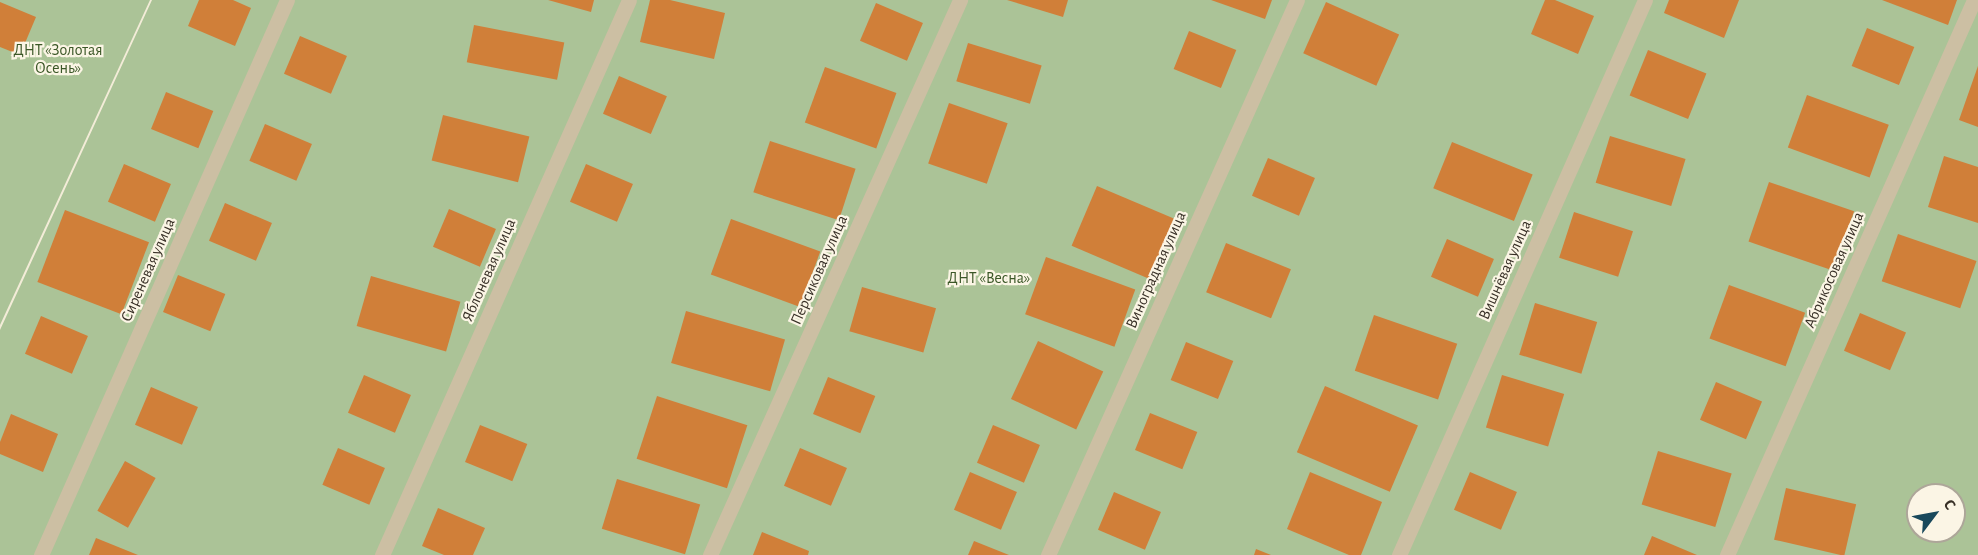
<!DOCTYPE html>
<html>
<head>
<meta charset="utf-8">
<style>
  body { margin:0 }
  #map { position:relative; width:1978px; height:555px; overflow:hidden; background:#f3ecd8; font-family:"Alegreya Sans",sans-serif }
  div>[style] { position:absolute }
  [style*='--x'] { left:calc(var(--x)*1px); top:calc(var(--y)*1px); width:calc(var(--w)*1px); rotate:calc(var(--a)*1deg) }
  .green>* { inset:0; background:#abc397 }
  .building>* { inset:0; background:#d07f39; transform-origin:0 0 }
  .lane>* { height:15px; margin:-7.5px; padding:0 7.5px; transform-origin:7.5px; border-radius:7.5px; background:#ccbfa3 }
  span { translate:-50% -50%; white-space:nowrap; text-align:center; line-height:1.15; -webkit-text-stroke:4.5px #fbf5e5; paint-order:stroke }
  .park-label { font-size:16px; color:#3b5727 }
  .street-label { font-size:16px; color:#372f26 }
  .north { position:absolute; left:1906px; top:483px; width:60px; height:60px; box-sizing:border-box; background:#fbf5e5; border:2px solid #ada699; border-radius:50%; rotate:58deg; font-size:16px; font-weight:700; line-height:24px; text-align:center; color:#372f26 }
  .north::after { content:''; display:block; margin:auto; width:21px; height:27px; background:#18485b; clip-path:polygon(50% 0,100% 100%,50% 72%,0 100%) }
</style>
</head>
<body>
<div id="map">
  <div class="green">
    <i style="clip-path:polygon(0 0,150px 0,0 325px)"></i>
    <i style="clip-path:polygon(evenodd,152px 0,1978px 0,1978px 555px,0 555px,0 330px,152px 0,1918px 495px,1954px 495px,1954px 531px,1918px 531px,1918px 495px)"></i>
  </div>
  <div class="building">
    <i style="clip-path:polygon(199px 0,233px 0,251px 8px,235px 46px,188px 26px)"></i>
    <i style="clip-path:polygon(548px 0,594px 0,591px 12px)"></i>
    <i style="clip-path:polygon(650px 0,670px 0,725px 13px,714px 59px,640px 42px)"></i>
    <i style="clip-path:polygon(1007px 0,1068px 0,1063px 17px)"></i>
    <i style="clip-path:polygon(1211px 0,1272px 0,1265px 19px)"></i>
    <i style="clip-path:polygon(1545px 0,1555px 0,1594px 16px,1578px 54px,1531px 34px)"></i>
    <i style="clip-path:polygon(1669px 0,1739px 0,1724px 38px,1664px 13px)"></i>
    <i style="clip-path:polygon(1882px 0,1957px 0,1948px 25px)"></i>
    <i style="clip-path:polygon(0 2px,36px 17px,20px 55px,0 47px)"></i>
    <i style="left:1326px;top:2px;width:80px;height:56px;rotate:24deg"></i>
    <i style="left:876px;top:3px;width:51px;height:41px;rotate:23deg"></i>
    <i style="left:474px;top:25px;width:92px;height:38px;rotate:11deg"></i>
    <i style="left:1867px;top:28px;width:51px;height:41px;rotate:22deg"></i>
    <i style="left:1189px;top:31px;width:51px;height:41px;rotate:22deg"></i>
    <i style="left:300px;top:36px;width:51px;height:41px;rotate:23deg"></i>
    <i style="left:968px;top:43px;width:77px;height:40px;rotate:17deg"></i>
    <i style="left:1648px;top:50px;width:63px;height:49px;rotate:22deg"></i>
    <i style="clip-path:polygon(1978px 66px,1978px 127px,1959px 120px)"></i>
    <i style="left:825px;top:67px;width:76px;height:59px;rotate:20deg"></i>
    <i style="left:619px;top:76px;width:52px;height:41px;rotate:23deg"></i>
    <i style="left:166px;top:92px;width:51px;height:40px;rotate:22deg"></i>
    <i style="left:1807px;top:95px;width:87px;height:56px;rotate:20deg"></i>
    <i style="left:949px;top:103px;width:62px;height:64px;rotate:19deg"></i>
    <i style="left:443px;top:115px;width:89px;height:47px;rotate:14deg"></i>
    <i style="left:265px;top:124px;width:51px;height:40px;rotate:23deg"></i>
    <i style="left:1610px;top:136px;width:79px;height:49px;rotate:17deg"></i>
    <i style="left:770px;top:141px;width:90px;height:54px;rotate:18deg"></i>
    <i style="left:1452px;top:142px;width:87px;height:50px;rotate:22deg"></i>
    <i style="clip-path:polygon(1944px 156px,1978px 167px,1978px 223px,1928px 207px)"></i>
    <i style="left:1268px;top:158px;width:51px;height:41px;rotate:23deg"></i>
    <i style="left:124px;top:164px;width:51px;height:41px;rotate:23deg"></i>
    <i style="left:586px;top:164px;width:51px;height:41px;rotate:23deg"></i>
    <i style="left:1769px;top:182px;width:90px;height:63px;rotate:19deg"></i>
    <i style="left:1097px;top:186px;width:86px;height:65px;rotate:23deg"></i>
    <i style="left:225px;top:203px;width:51px;height:41px;rotate:23deg"></i>
    <i style="left:449px;top:209px;width:51px;height:41px;rotate:23deg"></i>
    <i style="left:65px;top:210px;width:90px;height:77px;rotate:21deg"></i>
    <i style="left:1574px;top:212px;width:62px;height:48px;rotate:18deg"></i>
    <i style="left:731px;top:219px;width:95px;height:59px;rotate:20deg"></i>
    <i style="left:1898px;top:234px;width:83px;height:50px;rotate:19deg"></i>
    <i style="left:1447px;top:239px;width:51px;height:41px;rotate:23deg"></i>
    <i style="left:1226px;top:243px;width:70px;height:53px;rotate:22deg"></i>
    <i style="left:1046px;top:257px;width:95px;height:61px;rotate:20deg"></i>
    <i style="left:178px;top:275px;width:51px;height:40px;rotate:22deg"></i>
    <i style="left:371px;top:276px;width:93px;height:52px;rotate:16deg"></i>
    <i style="left:1729px;top:285px;width:81px;height:57px;rotate:20deg"></i>
    <i style="left:862px;top:287px;width:77px;height:46px;rotate:16deg"></i>
    <i style="left:1535px;top:303px;width:65px;height:54px;rotate:17deg"></i>
    <i style="left:686px;top:311px;width:103px;height:54px;rotate:16deg"></i>
    <i style="left:1860px;top:313px;width:50px;height:41px;rotate:23deg"></i>
    <i style="left:1374px;top:315px;width:88px;height:59px;rotate:19deg"></i>
    <i style="left:41px;top:316px;width:51px;height:41px;rotate:23deg"></i>
    <i style="left:1038px;top:341px;width:72px;height:64px;rotate:25deg"></i>
    <i style="left:1186px;top:342px;width:51px;height:41px;rotate:22deg"></i>
    <i style="left:364px;top:375px;width:51px;height:41px;rotate:23deg"></i>
    <i style="left:1502px;top:375px;width:65px;height:55px;rotate:17deg"></i>
    <i style="left:828px;top:377px;width:51px;height:40px;rotate:22deg"></i>
    <i style="left:1716px;top:382px;width:50px;height:41px;rotate:23deg"></i>
    <i style="left:1325px;top:386px;width:101px;height:72px;rotate:23deg"></i>
    <i style="left:151px;top:387px;width:51px;height:41px;rotate:23deg"></i>
    <i style="left:657px;top:396px;width:95px;height:66px;rotate:18deg"></i>
    <i style="left:1150px;top:413px;width:51px;height:40px;rotate:22deg"></i>
    <i style="clip-path:polygon(11px 414px,58px 434px,43px 472px,0 454px,0 442px)"></i>
    <i style="left:480px;top:425px;width:51px;height:40px;rotate:22deg"></i>
    <i style="left:993px;top:425px;width:51px;height:41px;rotate:23deg"></i>
    <i style="left:338px;top:448px;width:51px;height:40px;rotate:23deg"></i>
    <i style="left:800px;top:448px;width:51px;height:41px;rotate:23deg"></i>
    <i style="left:1658px;top:451px;width:77px;height:56px;rotate:17deg"></i>
    <i style="left:125px;top:461px;width:35px;height:57px;rotate:29deg"></i>
    <i style="left:970px;top:472px;width:51px;height:41px;rotate:23deg"></i>
    <i style="clip-path:polygon(1310px 472px,1382px 502px,1361px 555px,1349px 555px,1287px 529px)"></i>
    <i style="left:1470px;top:472px;width:51px;height:41px;rotate:23deg"></i>
    <i style="left:617px;top:479px;width:87px;height:52px;rotate:17deg"></i>
    <i style="left:1786px;top:488px;width:72px;height:53px;rotate:13deg"></i>
    <i style="left:1114px;top:492px;width:51px;height:41px;rotate:23deg"></i>
    <i style="clip-path:polygon(438px 508px,485px 528px,473px 555px,444px 555px,422px 546px)"></i>
    <i style="clip-path:polygon(762px 532px,809px 551px,808px 555px,753px 555px)"></i>
    <i style="clip-path:polygon(1652px 536px,1697px 555px,1644px 555px)"></i>
    <i style="clip-path:polygon(96px 538px,138px 555px,89px 555px)"></i>
    <i style="clip-path:polygon(974px 541px,1009px 555px,968px 555px)"></i>
    <i style="clip-path:polygon(1256px 549px,1271px 555px,1254px 555px)"></i>
  </div>
  <div class="lane">
    <i style="--x:41;--y:555;--w:607;--a:-66.1"></i>
    <i style="--x:382;--y:555;--w:607;--a:-66.01"></i>
    <i style="--x:710;--y:555;--w:609;--a:-65.75"></i>
    <i style="--x:1048;--y:555;--w:608;--a:-65.84"></i>
    <i style="--x:1399;--y:555;--w:607;--a:-66.1"></i>
    <i style="--x:1727;--y:555;--w:607;--a:-66.01"></i>
  </div>
  <div class="park-label">
    <span style="left:58px;top:59px">ДНТ «Золотая<br>Осень»</span>
    <span style="left:989px;top:278px">ДНТ «Весна»</span>
  </div>
  <div class="street-label">
    <span style="left:148px;top:270px;rotate:-66deg">Сиреневая улица</span>
    <span style="left:489px;top:270px;rotate:-66deg">Яблоневая улица</span>
    <span style="left:819px;top:270px;rotate:-66deg">Персиковая улица</span>
    <span style="left:1156px;top:270px;rotate:-66deg">Виноградная улица</span>
    <span style="left:1505px;top:270px;rotate:-66deg">Вишнёвая улица</span>
    <span style="left:1834px;top:270px;rotate:-66deg">Абрикосовая улица</span>
  </div>
  <div class="north">С</div>
</div>
</body>
</html>
